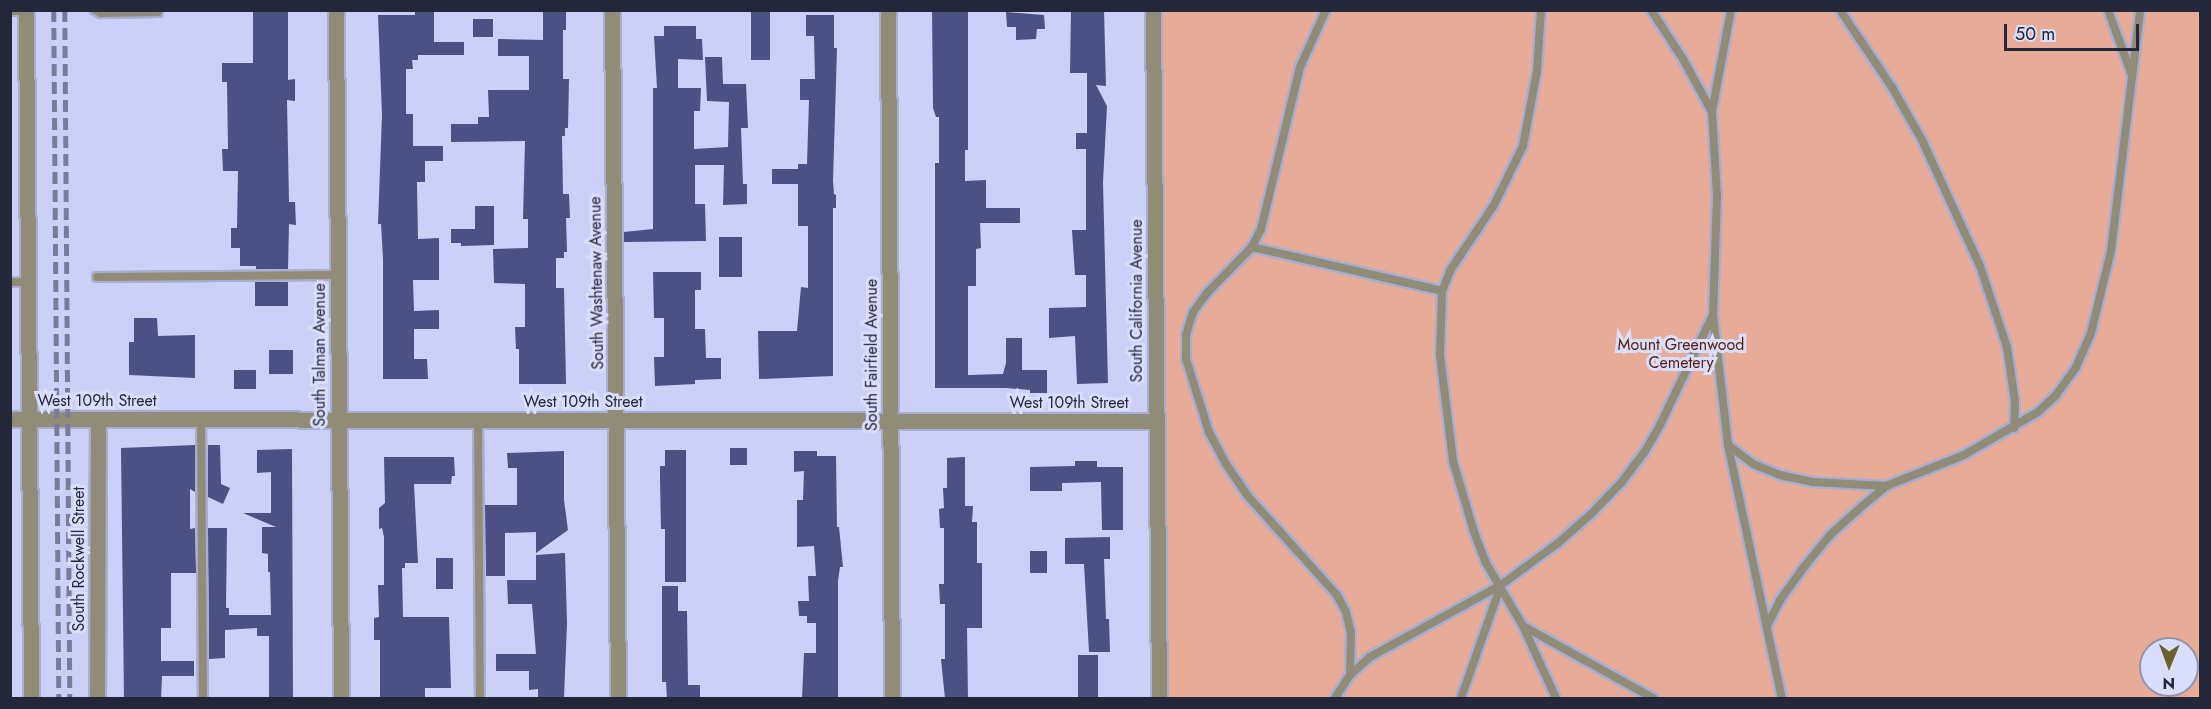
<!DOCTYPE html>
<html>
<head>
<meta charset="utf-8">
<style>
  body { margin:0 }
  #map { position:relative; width:2211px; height:709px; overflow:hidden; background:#cad0f7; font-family:Jost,sans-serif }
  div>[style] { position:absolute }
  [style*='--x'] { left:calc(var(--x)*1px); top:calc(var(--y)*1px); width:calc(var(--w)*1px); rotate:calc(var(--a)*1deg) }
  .green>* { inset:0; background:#e8ab98 }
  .building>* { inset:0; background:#4b5085; transform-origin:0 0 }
  .roads { filter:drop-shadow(2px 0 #a9aed1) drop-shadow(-2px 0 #a9aed1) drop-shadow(0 2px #a9aed1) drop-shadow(0 -2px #a9aed1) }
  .service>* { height:8px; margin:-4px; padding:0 4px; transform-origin:4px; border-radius:4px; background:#908c77 }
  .minor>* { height:15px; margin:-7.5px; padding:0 7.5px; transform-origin:7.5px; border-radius:7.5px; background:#908c77 }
  .rail>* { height:4.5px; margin-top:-2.25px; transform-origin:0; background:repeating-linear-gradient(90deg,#787c99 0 12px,transparent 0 18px) }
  span { translate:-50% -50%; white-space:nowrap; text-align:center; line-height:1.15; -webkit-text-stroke:6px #d9defc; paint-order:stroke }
  .street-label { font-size:16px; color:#242639 }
  .park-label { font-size:16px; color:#5a1e09 }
  .frame { position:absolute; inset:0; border:12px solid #242639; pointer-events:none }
  .north { position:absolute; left:2139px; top:637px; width:60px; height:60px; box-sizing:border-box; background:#d9defc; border:2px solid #9194ae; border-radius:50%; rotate:181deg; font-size:16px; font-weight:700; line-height:24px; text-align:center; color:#242639 }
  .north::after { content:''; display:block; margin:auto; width:21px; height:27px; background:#6b612e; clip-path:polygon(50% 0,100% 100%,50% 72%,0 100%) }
  .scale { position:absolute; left:2004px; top:24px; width:135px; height:27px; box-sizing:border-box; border:3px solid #242639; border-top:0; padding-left:8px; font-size:18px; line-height:21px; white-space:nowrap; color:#242639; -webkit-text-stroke:4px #d9defc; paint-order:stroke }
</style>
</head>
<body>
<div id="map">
  <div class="green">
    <i style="clip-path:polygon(evenodd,1161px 11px,2200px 11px,2200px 698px,1168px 698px,1161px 11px,2151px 649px,2187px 649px,2187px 685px,2151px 685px,2151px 649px)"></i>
  </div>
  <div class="building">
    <i style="clip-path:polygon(253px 10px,288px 10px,288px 80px,295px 79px,295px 101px,287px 100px,289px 202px,295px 202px,296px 225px,289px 224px,288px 269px,256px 269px,256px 266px,240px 266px,240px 248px,231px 248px,231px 228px,237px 228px,238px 171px,223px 171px,222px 149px,228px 149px,227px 82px,222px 82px,222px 63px,253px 63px)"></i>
    <i style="clip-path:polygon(415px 10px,434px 10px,434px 42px,464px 42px,464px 55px,418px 55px,418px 60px,412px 60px,413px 69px,406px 69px,406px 114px,413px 114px,413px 146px,443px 146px,443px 161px,425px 161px,425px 182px,417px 182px,418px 239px,439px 238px,439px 280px,413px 280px,414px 311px,439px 310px,439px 329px,414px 329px,414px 359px,427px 359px,428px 379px,383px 379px,383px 259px,381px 224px,378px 224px,382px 115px,378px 15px,415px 15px)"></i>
    <i style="left:751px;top:10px;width:19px;height:50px"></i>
    <i style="clip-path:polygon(932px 10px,968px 10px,968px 150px,965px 150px,965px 181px,986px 180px,986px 208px,1020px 208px,1020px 223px,980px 223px,981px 248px,976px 249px,976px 286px,968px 286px,968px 375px,1003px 374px,1006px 363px,1006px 338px,1022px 338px,1022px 370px,1047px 370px,1047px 393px,1030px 393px,1030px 390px,1006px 388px,935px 388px,935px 163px,939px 163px,939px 117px,936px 117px,933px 108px)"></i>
    <i style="clip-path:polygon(1071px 10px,1104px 10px,1106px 86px,1096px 85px,1107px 106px,1103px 182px,1108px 383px,1077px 384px,1075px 336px,1049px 338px,1049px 308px,1086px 307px,1086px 275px,1075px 275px,1072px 230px,1086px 230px,1086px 149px,1076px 149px,1076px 133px,1087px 133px,1087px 73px,1070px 73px)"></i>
    <i style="clip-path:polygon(566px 11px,566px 30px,563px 30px,563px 79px,569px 79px,568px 128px,565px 128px,565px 136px,562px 136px,563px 194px,569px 194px,570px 218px,566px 218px,567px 252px,564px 252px,564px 258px,556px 258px,556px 288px,564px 288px,566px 384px,519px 384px,519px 349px,516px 349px,515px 327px,525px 327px,525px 284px,494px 283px,493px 249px,528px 248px,528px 219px,523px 219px,525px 141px,451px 142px,451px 124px,478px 124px,478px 117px,489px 117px,488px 90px,529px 90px,529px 56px,498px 56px,498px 39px,543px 40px,543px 12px)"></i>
    <i style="clip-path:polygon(1006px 12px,1044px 15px,1045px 29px,1037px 29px,1036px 39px,1016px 40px,1016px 27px,1007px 27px)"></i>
    <i style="clip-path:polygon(806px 15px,834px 15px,834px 48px,837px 48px,833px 181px,834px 194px,836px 195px,836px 208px,833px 208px,833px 376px,759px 379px,758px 331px,797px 331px,801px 287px,808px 288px,808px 226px,798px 226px,798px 184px,772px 184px,772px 169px,798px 169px,798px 164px,807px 164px,809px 100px,800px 100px,800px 79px,815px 79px,814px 36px,806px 36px)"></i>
    <i style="left:473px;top:19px;width:20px;height:18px"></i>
    <i style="clip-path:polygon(664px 26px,696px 26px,696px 39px,702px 39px,703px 60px,678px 59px,678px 88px,701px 88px,700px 111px,694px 111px,694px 149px,728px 147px,729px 102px,707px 101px,705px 57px,722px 57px,723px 84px,746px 84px,748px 128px,741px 128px,743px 184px,747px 184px,747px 204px,723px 205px,724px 165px,695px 165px,695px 204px,705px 204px,706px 241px,624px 242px,624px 232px,653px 229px,653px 88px,657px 88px,654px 36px,664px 36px)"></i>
    <i style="clip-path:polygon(475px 206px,494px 206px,494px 245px,461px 246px,461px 243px,451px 243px,451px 229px,475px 229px)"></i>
    <i style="left:719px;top:237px;width:23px;height:40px"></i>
    <i style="clip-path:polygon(653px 272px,701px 272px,701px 290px,695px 290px,695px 329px,705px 329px,706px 358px,721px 358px,721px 379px,695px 380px,695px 384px,655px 386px,654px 357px,664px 357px,664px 318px,654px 318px)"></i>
    <i style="left:255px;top:282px;width:33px;height:24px"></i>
    <i style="clip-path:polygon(134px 318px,157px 318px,158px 336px,195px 335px,195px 378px,129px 375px,129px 342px,134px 342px)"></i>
    <i style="left:269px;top:350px;width:24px;height:24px"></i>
    <i style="left:234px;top:370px;width:22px;height:19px"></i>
    <i style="clip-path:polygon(195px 445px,195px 492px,190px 489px,190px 529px,195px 528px,196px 573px,171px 573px,171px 628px,161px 628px,161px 661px,194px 661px,194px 676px,162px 676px,161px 699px,124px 699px,121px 448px)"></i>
    <i style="clip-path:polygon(208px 445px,220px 445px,221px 484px,230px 488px,223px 504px,208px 497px)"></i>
    <i style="left:730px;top:448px;width:17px;height:17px"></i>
    <i style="clip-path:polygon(292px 449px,293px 699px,269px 699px,269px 636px,257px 636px,257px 628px,225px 630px,225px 658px,209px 659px,208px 528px,227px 528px,226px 608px,229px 608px,229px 615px,271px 615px,270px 572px,268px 572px,268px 554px,262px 553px,262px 527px,276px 527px,243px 513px,271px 513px,271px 472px,257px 473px,257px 450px)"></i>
    <i style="clip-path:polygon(665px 450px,686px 450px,686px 582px,665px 582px,665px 529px,661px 529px,660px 479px,660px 466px,665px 466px)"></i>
    <i style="clip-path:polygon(564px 451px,564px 500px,568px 530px,536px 553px,536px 532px,505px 533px,505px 576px,486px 576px,485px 505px,517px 505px,517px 468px,508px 468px,507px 453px)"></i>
    <i style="clip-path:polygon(794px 451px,817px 451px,817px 456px,836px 456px,837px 527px,839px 527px,843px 567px,840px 567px,838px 581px,838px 699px,802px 699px,804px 653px,816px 653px,816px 623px,807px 623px,807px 616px,799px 616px,798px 601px,809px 601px,808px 576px,816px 576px,814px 546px,797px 547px,797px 500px,803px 500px,804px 471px,794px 472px)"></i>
    <i style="clip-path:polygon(384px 457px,454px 457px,455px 476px,452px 476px,451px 484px,414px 484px,418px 563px,405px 563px,405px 568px,402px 568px,403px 617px,449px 617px,451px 688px,425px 688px,425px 699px,380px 699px,380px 640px,374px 640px,374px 618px,379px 617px,378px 585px,384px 585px,384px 537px,382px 528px,379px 529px,379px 508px,385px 503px)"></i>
    <i style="clip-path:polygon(965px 457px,965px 506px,973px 506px,972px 522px,977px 522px,977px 563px,982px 563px,982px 628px,967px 628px,968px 699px,945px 699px,941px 659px,945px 659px,945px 604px,940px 604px,939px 584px,944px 584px,944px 528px,940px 528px,939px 509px,944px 508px,943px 488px,947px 488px,947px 458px)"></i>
    <i style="clip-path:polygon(1075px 461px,1097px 461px,1097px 467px,1123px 467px,1123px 530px,1102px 530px,1101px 482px,1062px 483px,1062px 491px,1030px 491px,1030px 467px,1075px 466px)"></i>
    <i style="clip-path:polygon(1110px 537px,1110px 559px,1104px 559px,1106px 619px,1109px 619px,1110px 652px,1089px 652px,1084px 564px,1065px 564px,1065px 538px)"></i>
    <i style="left:1047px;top:551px;width:22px;height:17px;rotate:90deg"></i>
    <i style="clip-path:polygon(565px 553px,567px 623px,564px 697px,538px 698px,538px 689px,529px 690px,529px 671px,496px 671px,496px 654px,536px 654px,532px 604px,508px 604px,507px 580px,536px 580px,536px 555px)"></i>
    <i style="left:436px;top:558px;width:17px;height:31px"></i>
    <i style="clip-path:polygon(662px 586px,678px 586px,678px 611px,687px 611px,688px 685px,700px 685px,700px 699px,667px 699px,666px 682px,662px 682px)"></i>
    <i style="left:1078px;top:655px;width:20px;height:44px"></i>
  </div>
  <div class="roads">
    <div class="service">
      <i style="--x:95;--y:10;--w:7;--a:27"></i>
      <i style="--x:101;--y:13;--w:57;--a:-1"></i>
      <i style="--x:1326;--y:10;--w:63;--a:114.5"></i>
      <i style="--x:1300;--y:67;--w:167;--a:103.5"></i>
      <i style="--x:1261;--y:229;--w:20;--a:117"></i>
      <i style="--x:1252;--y:247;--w:64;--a:134.4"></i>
      <i style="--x:1207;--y:293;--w:24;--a:126"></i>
      <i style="--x:1193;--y:312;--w:24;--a:107"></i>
      <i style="--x:1186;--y:335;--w:24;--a:90"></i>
      <i style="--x:1186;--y:359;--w:77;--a:72.5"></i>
      <i style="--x:1209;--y:432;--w:36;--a:62"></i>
      <i style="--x:1226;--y:464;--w:36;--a:56"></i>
      <i style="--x:1246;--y:494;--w:136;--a:48"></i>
      <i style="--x:1337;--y:595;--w:19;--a:62"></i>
      <i style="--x:1346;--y:612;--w:22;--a:77"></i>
      <i style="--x:1351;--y:633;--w:42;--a:91.4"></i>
      <i style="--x:1541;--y:10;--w:61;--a:93.8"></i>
      <i style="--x:1537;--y:71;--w:76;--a:100.6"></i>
      <i style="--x:1523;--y:146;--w:66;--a:116.2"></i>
      <i style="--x:1494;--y:205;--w:77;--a:123.9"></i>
      <i style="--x:1451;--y:269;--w:24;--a:112"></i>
      <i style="--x:1442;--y:291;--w:64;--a:91.8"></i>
      <i style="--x:1440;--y:355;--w:107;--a:83"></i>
      <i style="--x:1453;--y:461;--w:74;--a:73.5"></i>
      <i style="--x:1474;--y:532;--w:33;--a:69"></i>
      <i style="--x:1486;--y:563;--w:73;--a:59.6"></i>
      <i style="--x:1523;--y:626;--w:79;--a:65.4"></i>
      <i style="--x:1651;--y:10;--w:59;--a:56.9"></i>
      <i style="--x:1683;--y:59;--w:60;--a:61.3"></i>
      <i style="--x:1731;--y:10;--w:104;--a:100.6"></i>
      <i style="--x:1712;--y:112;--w:83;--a:86.6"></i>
      <i style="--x:1717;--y:195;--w:120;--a:91.9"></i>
      <i style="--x:1713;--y:315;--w:131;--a:83.4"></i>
      <i style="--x:1728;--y:445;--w:259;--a:78"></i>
      <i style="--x:1840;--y:10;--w:95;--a:56.1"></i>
      <i style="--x:1893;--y:89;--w:59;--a:60.4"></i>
      <i style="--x:1922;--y:140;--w:139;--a:65.3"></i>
      <i style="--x:1980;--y:266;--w:85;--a:71.6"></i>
      <i style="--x:2007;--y:347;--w:56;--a:81.7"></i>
      <i style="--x:2015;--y:402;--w:26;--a:92"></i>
      <i style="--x:2108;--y:10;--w:67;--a:69.9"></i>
      <i style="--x:10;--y:11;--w:16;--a:0"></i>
      <i style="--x:1252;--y:247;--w:195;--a:13"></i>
      <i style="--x:97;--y:277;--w:241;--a:-0.5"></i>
      <i style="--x:10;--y:282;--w:18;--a:0"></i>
      <i style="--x:201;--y:419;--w:279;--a:89.6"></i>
      <i style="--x:478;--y:420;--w:278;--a:89.6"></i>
      <i style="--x:1728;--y:445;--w:31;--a:37"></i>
      <i style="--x:1753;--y:464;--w:29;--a:22"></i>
      <i style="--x:1780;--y:475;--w:34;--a:12"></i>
      <i style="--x:1813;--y:482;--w:73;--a:3.1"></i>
      <i style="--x:1523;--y:626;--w:149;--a:29"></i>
      <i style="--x:1767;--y:626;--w:29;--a:-63"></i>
      <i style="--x:1780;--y:600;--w:41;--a:-54"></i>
      <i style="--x:1804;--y:567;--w:41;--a:-50.9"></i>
      <i style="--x:1830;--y:535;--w:40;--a:-42"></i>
      <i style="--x:1860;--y:508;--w:34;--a:-40"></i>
      <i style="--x:1886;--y:486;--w:84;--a:-21.7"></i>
      <i style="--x:1964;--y:455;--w:86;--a:-30.2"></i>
      <i style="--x:2038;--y:412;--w:25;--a:-43"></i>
      <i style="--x:2056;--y:395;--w:34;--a:-54"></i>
      <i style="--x:2076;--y:367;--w:37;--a:-66"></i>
      <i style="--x:2091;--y:333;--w:84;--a:-76.3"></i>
      <i style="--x:2111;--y:251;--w:243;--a:-83.1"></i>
      <i style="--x:1335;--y:698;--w:27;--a:-57"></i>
      <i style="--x:1350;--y:675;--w:27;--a:-42"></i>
      <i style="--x:1370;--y:657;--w:149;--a:-28.8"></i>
      <i style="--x:1461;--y:698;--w:120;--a:-70.5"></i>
      <i style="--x:1501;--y:585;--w:71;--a:-36.4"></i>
      <i style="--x:1558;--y:543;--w:44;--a:-41.3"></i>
      <i style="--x:1591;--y:514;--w:43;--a:-45.9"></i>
      <i style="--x:1621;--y:483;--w:38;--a:-53"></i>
      <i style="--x:1644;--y:453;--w:32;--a:-60"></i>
      <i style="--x:1660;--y:425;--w:122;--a:-64.3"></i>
    </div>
    <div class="minor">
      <i style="--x:26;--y:10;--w:688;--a:89.58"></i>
      <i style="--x:336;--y:10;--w:688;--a:89.58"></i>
      <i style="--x:612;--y:10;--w:688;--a:89.5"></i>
      <i style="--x:888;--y:10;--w:688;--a:89.67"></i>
      <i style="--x:1153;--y:10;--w:688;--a:89.5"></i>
      <i style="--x:10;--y:419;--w:1145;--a:0.1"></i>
      <i style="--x:97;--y:698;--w:279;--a:-89.8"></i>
    </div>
  </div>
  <div class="rail">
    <i style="--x:54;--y:10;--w:688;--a:89.58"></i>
    <i style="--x:65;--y:10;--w:688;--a:89.58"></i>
  </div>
  <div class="street-label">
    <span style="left:597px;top:283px;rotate:-91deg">South Washtenaw Avenue</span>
    <span style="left:1137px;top:301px;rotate:-90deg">South California Avenue</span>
    <span style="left:320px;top:355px;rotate:-90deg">South Talman Avenue</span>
    <span style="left:872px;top:355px;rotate:-90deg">South Fairfield Avenue</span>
    <span style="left:97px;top:401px">West 109th Street</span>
    <span style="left:583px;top:402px">West 109th Street</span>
    <span style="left:1069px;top:403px">West 109th Street</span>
    <span style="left:79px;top:559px;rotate:-90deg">South Rockwell Street</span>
  </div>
  <div class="park-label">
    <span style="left:1681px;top:354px">Mount Greenwood<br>Cemetery</span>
  </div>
  <div class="frame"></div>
  <div class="north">N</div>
  <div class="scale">50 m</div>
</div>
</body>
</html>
